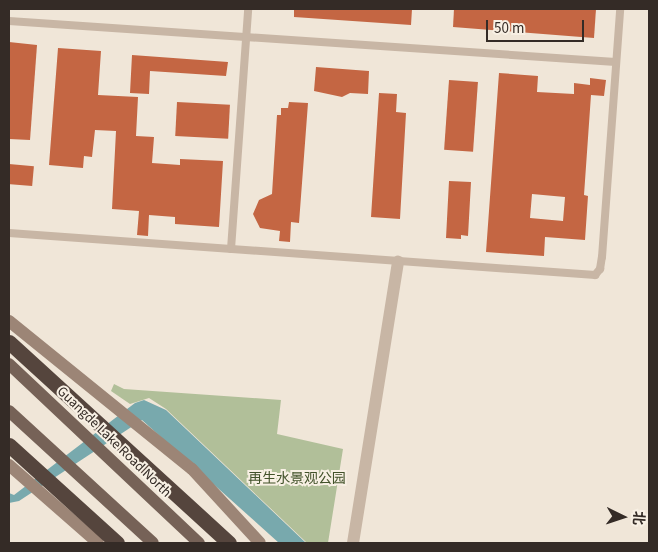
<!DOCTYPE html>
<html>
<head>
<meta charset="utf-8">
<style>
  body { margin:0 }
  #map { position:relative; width:658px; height:552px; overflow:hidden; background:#f0e6d8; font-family:"Source Sans 3","Noto Sans SC",sans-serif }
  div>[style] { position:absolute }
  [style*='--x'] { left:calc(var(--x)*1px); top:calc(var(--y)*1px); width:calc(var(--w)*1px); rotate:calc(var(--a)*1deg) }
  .green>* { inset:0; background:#b1bf99 }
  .water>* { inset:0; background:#78a9ad }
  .building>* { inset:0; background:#c46643; transform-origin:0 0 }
  .lane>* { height:8px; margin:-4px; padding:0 4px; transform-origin:4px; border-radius:4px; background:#c8b6a5 }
  .street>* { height:12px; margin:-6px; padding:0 6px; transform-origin:6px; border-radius:6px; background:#c8b6a5 }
  .secondary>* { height:12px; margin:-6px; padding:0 6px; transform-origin:6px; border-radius:6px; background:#9c8576 }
  .primary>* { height:12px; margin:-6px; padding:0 6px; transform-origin:6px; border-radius:6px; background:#766257 }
  .highway>* { height:15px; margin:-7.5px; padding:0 7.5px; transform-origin:7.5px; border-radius:7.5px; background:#55453d }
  span { translate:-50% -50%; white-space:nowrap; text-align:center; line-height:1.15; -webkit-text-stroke:4px #f8f0e4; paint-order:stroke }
  .street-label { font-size:14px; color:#342b26 }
  .park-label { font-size:14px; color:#42522a }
  .frame { position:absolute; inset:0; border:10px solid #342b26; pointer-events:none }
  .north { position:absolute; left:598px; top:492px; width:50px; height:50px; -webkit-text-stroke:4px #f8f0e4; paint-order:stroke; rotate:94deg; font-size:14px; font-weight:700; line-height:20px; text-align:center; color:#342b26 }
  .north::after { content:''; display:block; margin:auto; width:18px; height:22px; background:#342b26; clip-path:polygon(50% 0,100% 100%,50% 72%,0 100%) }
  .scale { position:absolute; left:486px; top:20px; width:98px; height:22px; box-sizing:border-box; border:2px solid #342b26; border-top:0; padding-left:6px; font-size:15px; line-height:18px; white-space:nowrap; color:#342b26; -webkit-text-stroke:4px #f8f0e4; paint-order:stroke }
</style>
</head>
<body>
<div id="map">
  <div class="green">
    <i style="clip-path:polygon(114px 384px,124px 389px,281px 400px,277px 434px,343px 449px,328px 543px,307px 543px,166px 409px,149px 398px,130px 404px,111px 391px)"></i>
  </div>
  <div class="water">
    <i style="clip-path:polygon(144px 400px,166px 410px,306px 543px,279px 543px,142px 420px,19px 501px,9px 503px,9px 493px,14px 495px,135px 403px)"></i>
  </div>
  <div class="building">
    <i style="clip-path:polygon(294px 9px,412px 9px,411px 25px,294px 17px)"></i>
    <i style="clip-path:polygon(454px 9px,596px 9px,594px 38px,453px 27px)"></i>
    <i style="clip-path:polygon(9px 42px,37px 45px,30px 140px,9px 139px)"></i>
    <i style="clip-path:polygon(58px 48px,101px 51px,98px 95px,138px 97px,136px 136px,154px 137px,152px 163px,180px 165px,180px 159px,223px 161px,219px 227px,175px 224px,175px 217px,149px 215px,148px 236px,137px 235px,139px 211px,112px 209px,116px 131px,95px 130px,92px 157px,84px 156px,83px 168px,49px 165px)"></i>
    <i style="clip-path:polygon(132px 55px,228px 62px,226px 76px,150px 71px,149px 94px,130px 93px)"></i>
    <i style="clip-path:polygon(316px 67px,369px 71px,368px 94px,350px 93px,342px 97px,314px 91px)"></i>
    <i style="clip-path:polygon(evenodd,499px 73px,538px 76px,537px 92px,574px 94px,574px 83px,590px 85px,590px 78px,606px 80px,604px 96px,591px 95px,584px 195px,588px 196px,585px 240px,545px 237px,544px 256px,486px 252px,499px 73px,532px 194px,565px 197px,563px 221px,530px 218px,532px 194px)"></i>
    <i style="left:449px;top:80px;width:29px;height:70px;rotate:4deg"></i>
    <i style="clip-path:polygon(379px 93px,397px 94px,396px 112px,406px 113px,400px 219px,371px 217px)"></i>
    <i style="left:177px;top:102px;width:53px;height:34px;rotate:3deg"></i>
    <i style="clip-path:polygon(289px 102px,308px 103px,299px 223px,291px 222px,290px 242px,279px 241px,280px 231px,260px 228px,253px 214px,259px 200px,272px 194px,277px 115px,281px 115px,281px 108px,288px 108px)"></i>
    <i style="left:9px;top:164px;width:25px;height:20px;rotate:5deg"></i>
    <i style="clip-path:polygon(449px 181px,471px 182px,468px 236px,461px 235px,461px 239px,446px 238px)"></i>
  </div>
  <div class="lane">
    <i style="--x:9;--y:21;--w:608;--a:3.86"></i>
    <i style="--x:9;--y:233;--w:588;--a:4.1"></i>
    <i style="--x:595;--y:275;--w:8;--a:-50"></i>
    <i style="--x:600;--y:269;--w:12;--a:-81"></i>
    <i style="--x:602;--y:257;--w:249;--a:-85.8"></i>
    <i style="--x:231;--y:249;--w:241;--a:-85.9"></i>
  </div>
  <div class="street">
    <i style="--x:353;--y:543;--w:285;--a:-80.9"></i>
  </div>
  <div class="secondary">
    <i style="--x:9;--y:321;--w:235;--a:39"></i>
    <i style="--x:192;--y:469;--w:100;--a:47.4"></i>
    <i style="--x:9;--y:465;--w:118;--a:41.2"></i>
  </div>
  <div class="primary">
    <i style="--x:9;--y:364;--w:261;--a:43.3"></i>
    <i style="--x:9;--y:411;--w:195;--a:42.5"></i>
  </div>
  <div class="highway">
    <i style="--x:9;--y:342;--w:298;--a:42.4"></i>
    <i style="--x:9;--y:445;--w:146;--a:42.2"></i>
  </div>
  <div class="street-label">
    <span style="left:114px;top:442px;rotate:44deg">Guangde Lake Road North</span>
  </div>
  <div class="park-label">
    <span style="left:297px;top:479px">再生水景观公园</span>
  </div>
  <div class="frame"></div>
  <div class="north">北</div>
  <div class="scale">50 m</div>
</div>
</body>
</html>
